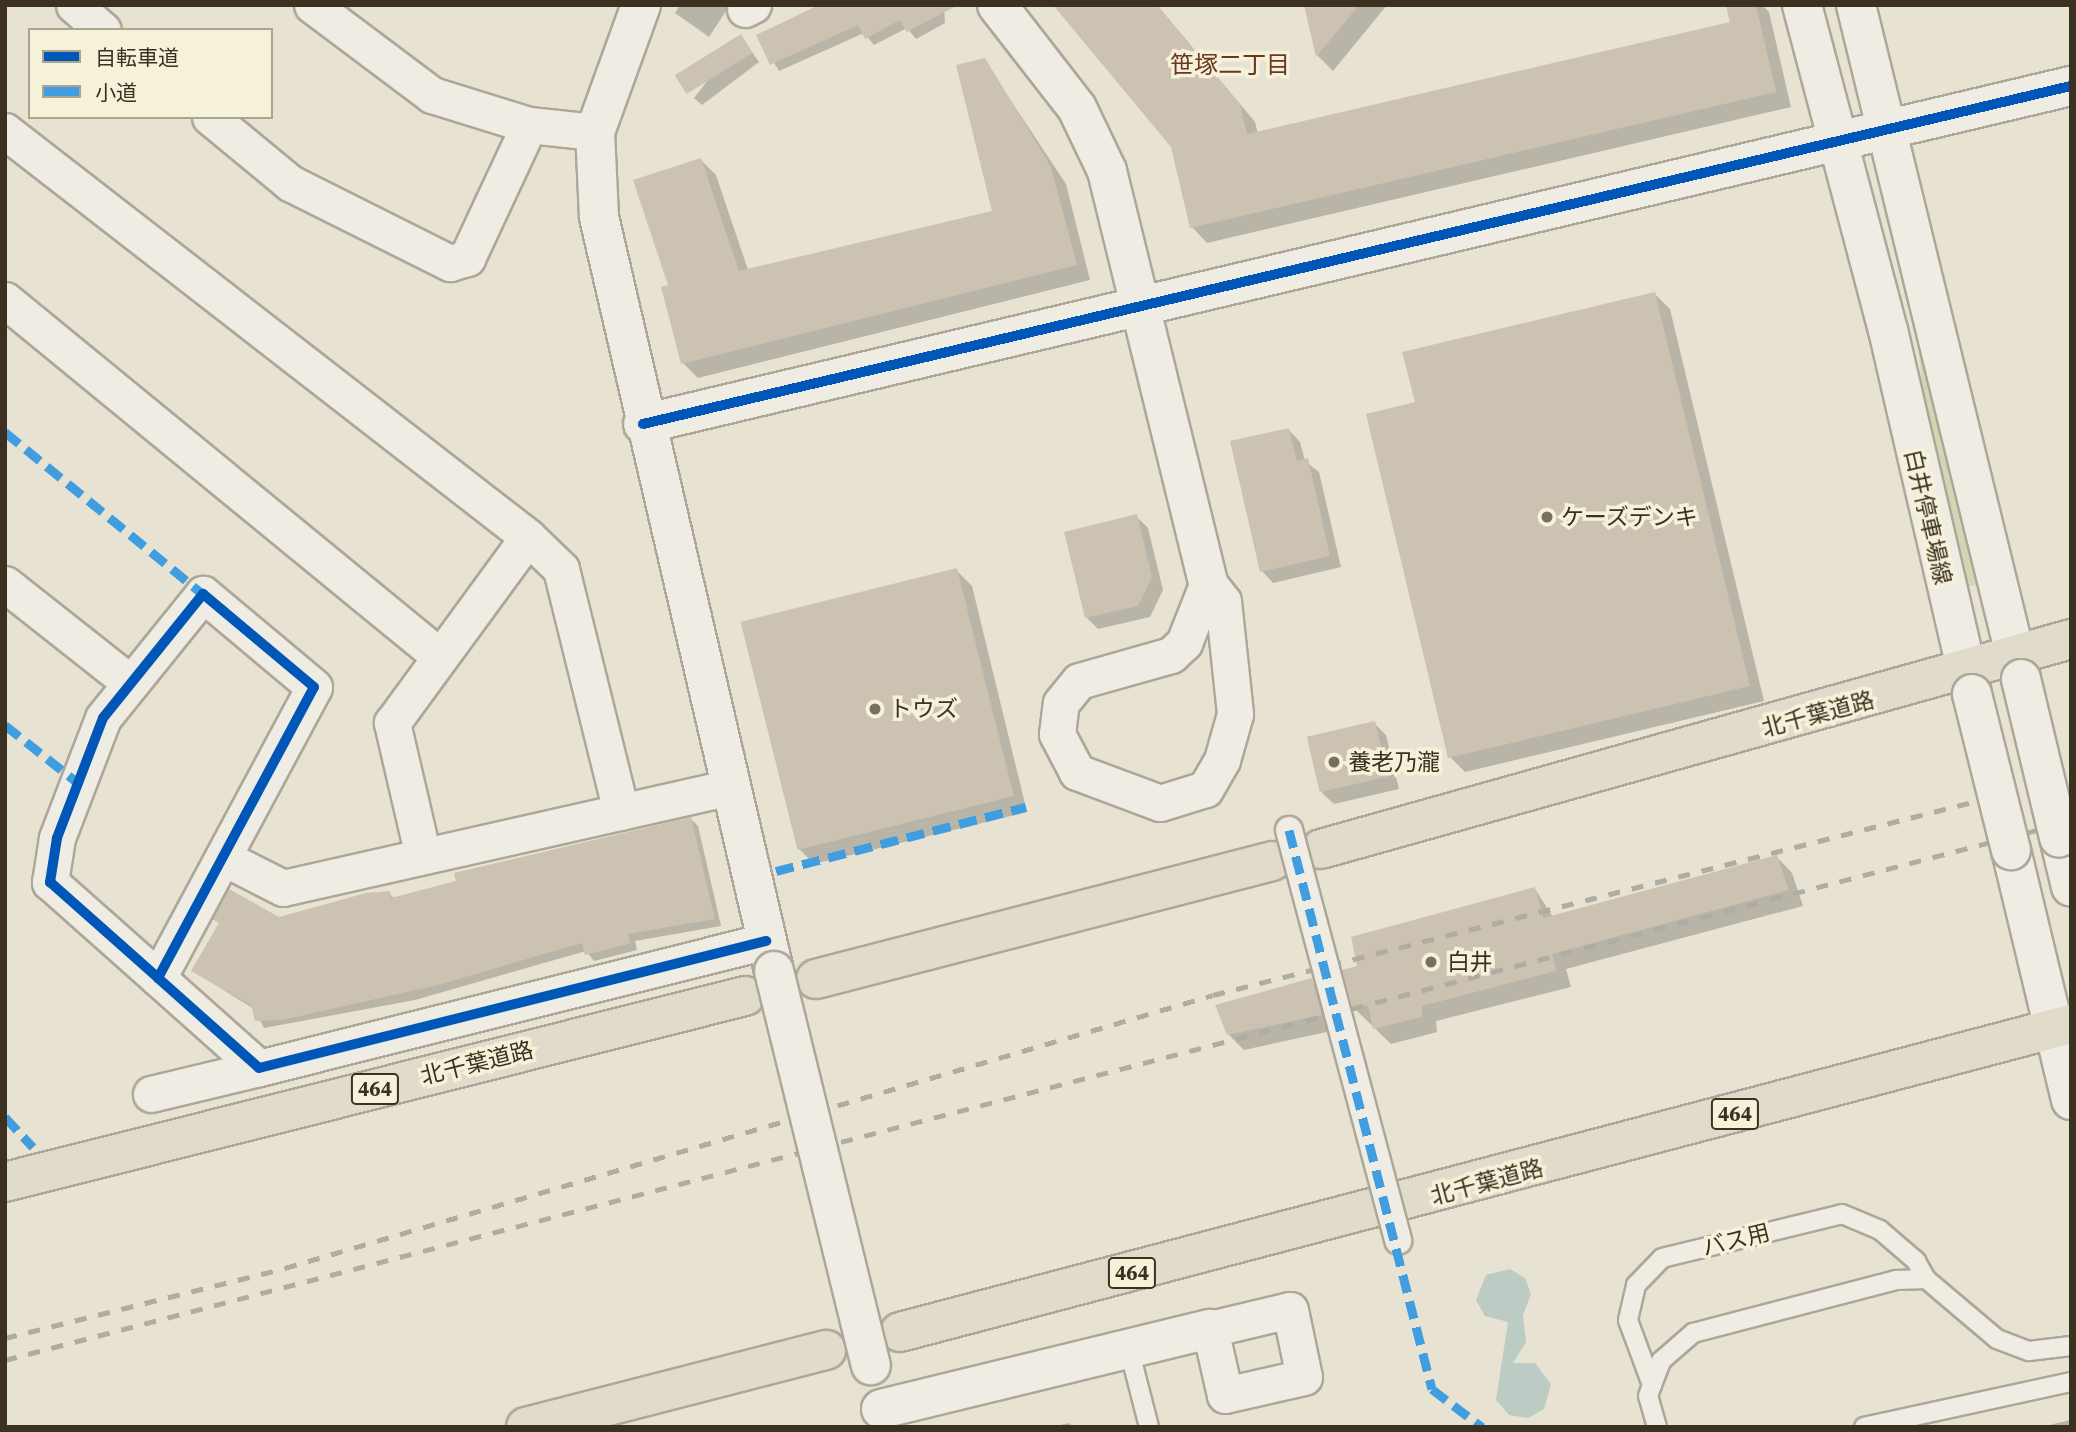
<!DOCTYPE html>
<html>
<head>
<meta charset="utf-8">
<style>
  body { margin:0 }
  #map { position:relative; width:2076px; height:1432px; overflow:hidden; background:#e7e2d1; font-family:"Source Serif 4","Noto Sans JP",serif }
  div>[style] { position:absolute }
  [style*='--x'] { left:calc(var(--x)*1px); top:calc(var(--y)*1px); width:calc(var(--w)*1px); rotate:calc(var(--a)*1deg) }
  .green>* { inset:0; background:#d3d6b4 }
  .water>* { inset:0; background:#bcccc4 }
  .shadow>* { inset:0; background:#0003 }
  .building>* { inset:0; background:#cbc2b2; transform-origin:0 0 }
  .roads { filter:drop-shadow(2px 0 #aca799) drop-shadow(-2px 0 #aca799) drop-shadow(0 2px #aca799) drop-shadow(0 -2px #aca799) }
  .service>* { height:18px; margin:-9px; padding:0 9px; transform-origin:9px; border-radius:9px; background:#efece3 }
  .minor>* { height:35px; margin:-17.5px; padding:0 17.5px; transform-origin:17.5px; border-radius:17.5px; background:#efece3 }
  .tertiary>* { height:38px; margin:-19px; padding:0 19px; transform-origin:19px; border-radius:19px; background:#efece3 }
  .secondary>* { height:38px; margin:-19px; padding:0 19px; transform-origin:19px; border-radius:19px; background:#efece3 }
  .trunk>* { height:38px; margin:-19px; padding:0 19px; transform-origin:19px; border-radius:19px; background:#e0dbcb }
  .rail>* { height:5px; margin-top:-2.5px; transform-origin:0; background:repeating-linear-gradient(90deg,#aeaca3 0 12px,transparent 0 24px) }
  .bridges { filter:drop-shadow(2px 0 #aca799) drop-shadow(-2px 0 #aca799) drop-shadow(0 2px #aca799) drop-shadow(0 -2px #aca799) }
  .pedestrian-bridge>* { height:26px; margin:-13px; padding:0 13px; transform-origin:13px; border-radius:13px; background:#efece3 }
  .tertiary-bridge>* { height:38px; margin:-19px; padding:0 19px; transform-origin:19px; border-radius:19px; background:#efece3 }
  .secondary-bridge>* { height:38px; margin:-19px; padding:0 19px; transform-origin:19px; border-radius:19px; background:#efece3 }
  .quiet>* { height:9px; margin-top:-4.5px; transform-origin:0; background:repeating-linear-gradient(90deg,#3f9de0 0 18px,transparent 0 27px) }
  .cycleway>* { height:10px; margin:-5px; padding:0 5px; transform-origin:5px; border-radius:5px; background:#0057b8 }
  .dots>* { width:19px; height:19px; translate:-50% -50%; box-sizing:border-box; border:4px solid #f6f1d9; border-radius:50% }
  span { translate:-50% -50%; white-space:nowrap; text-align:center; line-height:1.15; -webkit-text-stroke:7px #f6f1d9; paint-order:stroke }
  .shield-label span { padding:2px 5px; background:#f6f1d9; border:2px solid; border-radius:5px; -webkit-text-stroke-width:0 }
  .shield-label { font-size:21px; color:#3c3121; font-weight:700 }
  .poi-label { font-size:23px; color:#3c3121 }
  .left { translate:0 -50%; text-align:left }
  .street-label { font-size:23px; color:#3c3121 }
  .neighbourhood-label { font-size:24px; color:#693820 }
  .frame { position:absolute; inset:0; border:7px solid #3c3121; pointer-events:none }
  .legend { position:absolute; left:28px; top:28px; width:245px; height:91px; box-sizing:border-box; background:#f6f1d9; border:2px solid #aca48f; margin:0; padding:9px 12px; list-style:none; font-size:21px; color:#3c3121 }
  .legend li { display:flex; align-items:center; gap:14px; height:35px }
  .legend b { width:35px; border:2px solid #aca48f }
</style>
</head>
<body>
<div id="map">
  <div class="green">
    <i style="clip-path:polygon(1917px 331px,1980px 584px,1957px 589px,1932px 493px)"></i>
  </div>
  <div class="water">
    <i style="clip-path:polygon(1510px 1269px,1525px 1278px,1531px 1294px,1523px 1315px,1526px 1342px,1513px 1363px,1535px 1363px,1551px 1384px,1544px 1409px,1528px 1418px,1509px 1415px,1496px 1400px,1508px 1322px,1485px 1316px,1476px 1300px,1486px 1275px)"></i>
  </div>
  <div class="shadow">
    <i style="clip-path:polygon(680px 5px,726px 5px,728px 8px,709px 37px,675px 13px)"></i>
    <i style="clip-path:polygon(944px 5px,945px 23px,916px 39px,907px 28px,874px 45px,864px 33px,779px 71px,758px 36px)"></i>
    <i style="clip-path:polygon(1157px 5px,1255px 122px,1258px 134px,1733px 24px,1728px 5px,1762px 5px,1769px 12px,1791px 107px,1207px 243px,1192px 227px)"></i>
    <i style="clip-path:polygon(1306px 5px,1387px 5px,1333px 71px,1318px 56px)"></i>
    <i style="clip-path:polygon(741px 37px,759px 62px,702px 105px,694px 98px)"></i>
    <i style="clip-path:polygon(984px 60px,1066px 184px,1090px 280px,698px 378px,683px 363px,701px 160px,716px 175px,748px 270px,994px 212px)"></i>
    <i style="clip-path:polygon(1655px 294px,1670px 309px,1764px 701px,1465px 772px,1450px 757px,1417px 404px)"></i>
    <i style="clip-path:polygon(1289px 430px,1300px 442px,1305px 461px,1319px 472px,1341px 567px,1273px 583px,1262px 571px)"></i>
    <i style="clip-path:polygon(1136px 516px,1148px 528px,1163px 590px,1150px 617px,1098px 629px,1087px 618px)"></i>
    <i style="clip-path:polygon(956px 570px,972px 586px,1027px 812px,814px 864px,799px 849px)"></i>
    <i style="clip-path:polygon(1374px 723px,1386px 735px,1399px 789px,1334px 804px,1322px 793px)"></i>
    <i style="clip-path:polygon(691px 819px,698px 826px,721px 926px,635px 941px,637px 950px,594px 961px,586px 951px,415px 1000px,264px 1028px,254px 1009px,193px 971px,220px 924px,214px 919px,279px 919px,389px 893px,395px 899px)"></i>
    <i style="clip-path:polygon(1777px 857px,1792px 873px,1803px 906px,1566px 969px,1571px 987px,1436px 1021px,1437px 1032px,1391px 1044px,1354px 1008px,1359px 967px,1535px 889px,1553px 917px)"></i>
    <i style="clip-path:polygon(1311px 980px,1327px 996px,1336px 1030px,1244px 1050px,1228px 1034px)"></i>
    <i style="clip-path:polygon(2070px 1420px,2071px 1427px,2041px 1427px)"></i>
    <i style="clip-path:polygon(1069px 1423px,1073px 1427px,1051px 1427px)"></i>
  </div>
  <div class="building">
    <i style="clip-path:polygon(819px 5px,958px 5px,907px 32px,900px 20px,865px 39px,858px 25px,770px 65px,756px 35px)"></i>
    <i style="clip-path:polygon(1053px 5px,1157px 5px,1240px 104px,1247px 134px,1730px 22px,1726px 5px,1756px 5px,1776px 92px,1190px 228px,1171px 147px)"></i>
    <i style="clip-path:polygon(1304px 5px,1359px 5px,1316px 57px)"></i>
    <i style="left:741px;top:34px;width:22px;height:78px;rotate:58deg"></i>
    <i style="clip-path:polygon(985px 58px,1051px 167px,1077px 265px,681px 364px,661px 287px,668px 285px,633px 180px,701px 158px,739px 271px,992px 211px,956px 65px)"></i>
    <i style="clip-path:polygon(1655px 292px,1750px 686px,1448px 758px,1366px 414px,1415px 402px,1402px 352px)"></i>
    <i style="clip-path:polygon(1289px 428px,1297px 461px,1308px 458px,1330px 556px,1260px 572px,1230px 441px)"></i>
    <i style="clip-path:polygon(1137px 514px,1152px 577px,1138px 606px,1085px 618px,1064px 532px)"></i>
    <i style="left:957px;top:568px;width:235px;height:223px;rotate:76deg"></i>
    <i style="left:1375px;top:721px;width:57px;height:70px;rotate:77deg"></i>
    <i style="clip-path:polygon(691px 817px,715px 919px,628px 934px,631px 943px,585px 955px,582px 943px,438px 985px,282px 1020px,255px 1021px,251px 1005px,191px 971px,219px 923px,212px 919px,229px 889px,279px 917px,366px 893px,390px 891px,391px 898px,456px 881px,454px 873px)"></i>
    <i style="clip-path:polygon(1777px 855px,1789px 890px,1552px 954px,1556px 971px,1422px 1006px,1422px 1017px,1373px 1029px,1368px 1005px,1353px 1009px,1342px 970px,1357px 966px,1351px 937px,1535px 887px,1543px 918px)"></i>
    <i style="clip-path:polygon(1312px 978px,1322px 1015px,1227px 1035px,1215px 1005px)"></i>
  </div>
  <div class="roads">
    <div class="service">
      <i style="--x:1129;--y:1349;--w:81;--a:75.6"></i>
      <i style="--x:1652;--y:1385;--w:69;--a:-110.3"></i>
      <i style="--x:1628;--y:1320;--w:36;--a:-77"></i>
      <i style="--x:1636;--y:1285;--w:37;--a:-46"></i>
      <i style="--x:1662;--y:1258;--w:185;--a:-13.7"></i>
      <i style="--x:1842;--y:1214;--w:41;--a:22.8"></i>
      <i style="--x:1880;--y:1230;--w:48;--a:40.7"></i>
      <i style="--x:1916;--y:1261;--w:21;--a:61"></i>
      <i style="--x:1657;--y:1427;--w:32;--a:-106"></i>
      <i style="--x:1648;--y:1396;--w:12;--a:-70"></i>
      <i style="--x:1652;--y:1385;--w:26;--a:-69"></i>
      <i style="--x:1661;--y:1361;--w:43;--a:-41.2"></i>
      <i style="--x:1693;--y:1333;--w:210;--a:-14.6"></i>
      <i style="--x:1896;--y:1280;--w:30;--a:-2"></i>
      <i style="--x:1926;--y:1279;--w:93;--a:40.2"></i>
      <i style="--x:1997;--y:1339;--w:34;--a:21"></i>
      <i style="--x:2029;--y:1351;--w:42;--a:-6.8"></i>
      <i style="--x:1864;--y:1427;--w:212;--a:-12.3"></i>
    </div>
    <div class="minor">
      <i style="--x:74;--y:5;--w:38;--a:41"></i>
      <i style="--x:312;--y:5;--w:150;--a:36.9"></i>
      <i style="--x:432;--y:95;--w:102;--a:17.2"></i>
      <i style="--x:529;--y:125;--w:66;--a:6.1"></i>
      <i style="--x:745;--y:9;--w:9;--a:-27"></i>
      <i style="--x:210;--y:117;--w:104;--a:39.5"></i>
      <i style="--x:290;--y:183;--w:179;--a:26.6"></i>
      <i style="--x:450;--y:263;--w:18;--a:-16"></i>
      <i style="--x:467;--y:258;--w:147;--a:-65"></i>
      <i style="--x:5;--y:131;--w:662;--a:37.82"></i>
      <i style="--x:5;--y:300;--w:560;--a:39.35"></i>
      <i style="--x:1208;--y:582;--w:24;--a:52"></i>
      <i style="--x:1223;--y:601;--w:114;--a:83.9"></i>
      <i style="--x:1235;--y:714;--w:48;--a:105.8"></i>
      <i style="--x:1222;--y:760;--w:34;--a:120"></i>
      <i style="--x:1205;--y:789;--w:47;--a:162.7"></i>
      <i style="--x:1160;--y:803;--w:89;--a:-159.5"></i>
      <i style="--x:1077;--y:772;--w:43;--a:-117.8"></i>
      <i style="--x:1057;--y:734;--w:31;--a:-83"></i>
      <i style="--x:1061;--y:703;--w:28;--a:-51"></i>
      <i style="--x:1079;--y:681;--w:96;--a:-15.8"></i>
      <i style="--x:1171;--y:655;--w:18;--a:-43"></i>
      <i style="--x:1184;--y:643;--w:66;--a:-68.5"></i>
      <i style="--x:5;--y:584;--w:157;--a:38.3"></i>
      <i style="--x:423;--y:856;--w:137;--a:-103.1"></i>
      <i style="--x:392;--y:723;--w:230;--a:-53.8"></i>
      <i style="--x:528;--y:537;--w:46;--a:44.1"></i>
      <i style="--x:561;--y:569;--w:250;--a:76.1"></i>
      <i style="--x:224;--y:858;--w:66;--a:27"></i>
      <i style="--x:283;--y:888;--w:459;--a:-12.7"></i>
      <i style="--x:158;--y:978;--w:330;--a:-61.8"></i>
      <i style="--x:314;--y:687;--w:145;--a:-140"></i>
      <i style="--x:203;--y:594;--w:159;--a:128.9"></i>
      <i style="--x:103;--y:718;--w:129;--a:111"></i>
      <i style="--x:57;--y:838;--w:45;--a:99"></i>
      <i style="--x:50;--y:882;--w:144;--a:41.6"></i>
      <i style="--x:158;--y:978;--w:135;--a:41.7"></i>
      <i style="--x:259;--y:1068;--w:523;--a:-14.06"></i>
      <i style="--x:151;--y:1094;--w:111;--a:-13.5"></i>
      <i style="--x:1290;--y:1310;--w:68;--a:78.2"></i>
      <i style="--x:1304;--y:1377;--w:81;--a:167.2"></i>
      <i style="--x:1225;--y:1395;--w:68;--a:-102.8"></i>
      <i style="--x:1210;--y:1329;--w:82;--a:-13.4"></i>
    </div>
    <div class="tertiary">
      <i style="--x:641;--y:5;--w:135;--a:109.9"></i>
      <i style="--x:595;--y:132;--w:85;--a:87.3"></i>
      <i style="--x:599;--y:217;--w:774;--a:76.93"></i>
      <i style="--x:997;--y:5;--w:130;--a:52.2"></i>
      <i style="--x:1077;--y:108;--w:70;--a:64.5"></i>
      <i style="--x:1107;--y:171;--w:423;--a:76.2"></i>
      <i style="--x:643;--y:424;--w:1467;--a:-13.32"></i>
      <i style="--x:2054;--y:1029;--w:73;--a:76.5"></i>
      <i style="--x:881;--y:1409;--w:339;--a:-13.7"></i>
    </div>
    <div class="secondary">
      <i style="--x:1802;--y:5;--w:336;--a:75.2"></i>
      <i style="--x:1888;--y:330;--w:374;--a:77"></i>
      <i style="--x:1856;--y:5;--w:694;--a:76.24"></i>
      <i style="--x:2059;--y:837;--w:51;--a:76.5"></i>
      <i style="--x:2011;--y:850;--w:184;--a:76.5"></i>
    </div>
    <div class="trunk">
      <i style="--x:1321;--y:849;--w:779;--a:-15.64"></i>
      <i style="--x:816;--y:979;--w:471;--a:-14.5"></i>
      <i style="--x:5;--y:1182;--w:763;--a:-14.11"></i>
      <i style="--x:900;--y:1332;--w:1211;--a:-14.74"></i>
      <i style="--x:526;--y:1427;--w:310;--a:-14.4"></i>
    </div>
  </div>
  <div class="rail">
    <i style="--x:5;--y:1338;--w:289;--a:-14"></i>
    <i style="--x:285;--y:1268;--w:967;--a:-16.39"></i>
    <i style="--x:1213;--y:995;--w:885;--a:-14.26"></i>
    <i style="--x:5;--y:1360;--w:2135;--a:-14.62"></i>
  </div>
  <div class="bridges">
    <div class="pedestrian-bridge">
      <i style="--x:1289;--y:830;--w:425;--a:75.1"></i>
    </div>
    <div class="tertiary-bridge">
      <i style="--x:774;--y:971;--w:406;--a:76.2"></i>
    </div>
    <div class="secondary-bridge">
      <i style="--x:2021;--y:679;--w:163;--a:76.5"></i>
      <i style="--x:1972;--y:694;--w:161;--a:76"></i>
    </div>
  </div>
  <div class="quiet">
    <i style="--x:5;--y:432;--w:256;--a:39.3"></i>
    <i style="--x:5;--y:725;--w:92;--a:38.4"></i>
    <i style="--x:1289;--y:830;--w:577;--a:75.65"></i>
    <i style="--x:1432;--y:1389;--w:63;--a:37.2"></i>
    <i style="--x:776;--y:871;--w:258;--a:-14.4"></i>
    <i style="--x:5;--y:1117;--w:41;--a:47"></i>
  </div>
  <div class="cycleway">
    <i style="--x:643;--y:424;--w:1467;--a:-13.32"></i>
    <i style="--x:158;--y:978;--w:330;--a:-61.8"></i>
    <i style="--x:314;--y:687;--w:145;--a:-140"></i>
    <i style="--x:203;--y:594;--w:159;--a:128.9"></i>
    <i style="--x:103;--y:718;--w:129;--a:111"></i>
    <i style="--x:57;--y:838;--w:45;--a:99"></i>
    <i style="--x:50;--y:882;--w:144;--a:41.6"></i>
    <i style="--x:158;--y:978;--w:135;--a:41.7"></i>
    <i style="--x:259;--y:1068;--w:523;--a:-14.06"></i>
  </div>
  <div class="dots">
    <i style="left:1547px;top:517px;background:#786f5f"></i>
    <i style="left:875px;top:709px;background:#786f5f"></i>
    <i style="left:1334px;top:762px;background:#786f5f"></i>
    <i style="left:1431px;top:962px;background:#786f5f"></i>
  </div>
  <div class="shield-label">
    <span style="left:375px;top:1089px">464</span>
    <span style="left:1735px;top:1114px">464</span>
    <span style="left:1132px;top:1273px">464</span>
  </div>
  <div class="poi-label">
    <span class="left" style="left:1561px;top:517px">ケーズデンキ</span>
    <span class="left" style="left:889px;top:709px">トウズ</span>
    <span class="left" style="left:1348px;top:762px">養老乃瀧</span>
    <span class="left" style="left:1447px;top:962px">白井</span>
  </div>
  <div class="street-label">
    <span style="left:1928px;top:517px;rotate:77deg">白井停車場線</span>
    <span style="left:1818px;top:714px;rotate:-15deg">北千葉道路</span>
    <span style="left:477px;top:1063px;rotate:-14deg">北千葉道路</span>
    <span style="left:1487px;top:1182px;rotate:-15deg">北千葉道路</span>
    <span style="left:1736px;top:1240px;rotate:-14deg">バス用</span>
  </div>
  <div class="neighbourhood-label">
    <span style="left:1230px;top:65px">笹塚二丁目</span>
  </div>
  <div class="frame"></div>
  <ul class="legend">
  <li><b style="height:9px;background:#0057b8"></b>自転車道</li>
  <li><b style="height:9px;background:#3f9de0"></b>小道</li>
  </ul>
</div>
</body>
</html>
